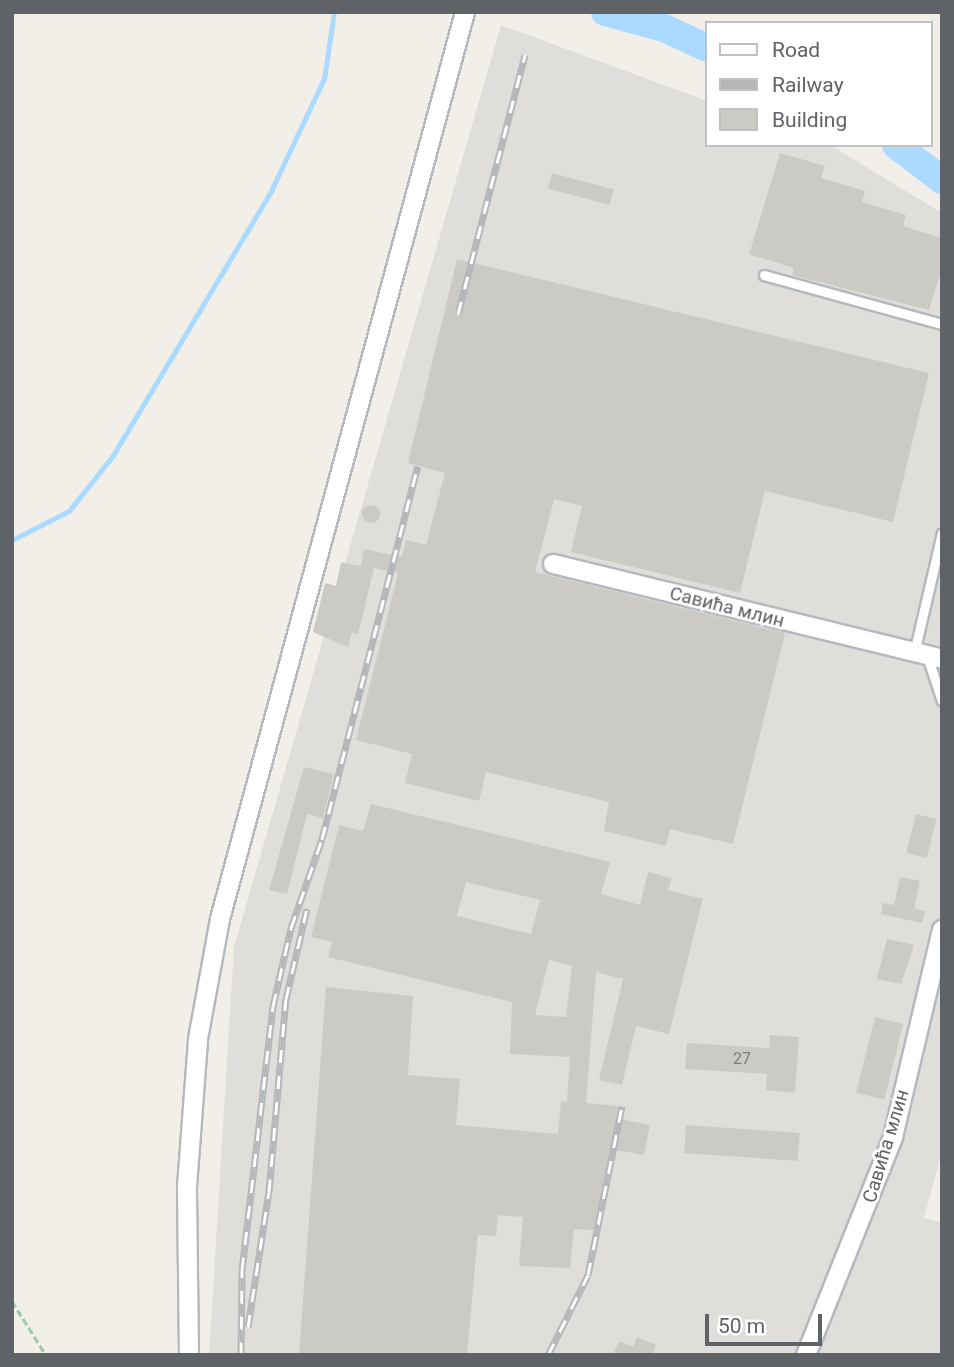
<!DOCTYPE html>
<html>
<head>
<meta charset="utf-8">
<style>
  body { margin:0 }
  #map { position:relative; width:954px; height:1367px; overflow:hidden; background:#f1efe8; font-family:Roboto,sans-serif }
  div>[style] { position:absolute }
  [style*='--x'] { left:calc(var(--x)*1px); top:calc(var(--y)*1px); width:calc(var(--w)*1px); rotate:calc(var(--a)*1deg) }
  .industrial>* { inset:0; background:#e0deda }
  .stream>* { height:4.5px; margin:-2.25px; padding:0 2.25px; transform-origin:2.25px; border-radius:2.25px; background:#aadaff }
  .river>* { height:28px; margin:-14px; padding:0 14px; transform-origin:14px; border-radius:14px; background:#aadaff }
  .building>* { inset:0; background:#cccac5; transform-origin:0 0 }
  .round { border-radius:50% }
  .path>* { height:2.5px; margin-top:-1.25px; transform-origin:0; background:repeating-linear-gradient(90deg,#9cc7a9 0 7px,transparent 0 10.5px) }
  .roads { filter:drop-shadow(2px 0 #b5b8bc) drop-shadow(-2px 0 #b5b8bc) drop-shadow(0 2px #b5b8bc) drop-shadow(0 -2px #b5b8bc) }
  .lane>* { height:9px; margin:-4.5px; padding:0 4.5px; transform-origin:4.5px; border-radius:4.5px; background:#fff }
  .street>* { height:18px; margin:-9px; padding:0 9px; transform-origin:9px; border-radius:9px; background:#fff }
  .rail>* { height:7px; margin-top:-3.5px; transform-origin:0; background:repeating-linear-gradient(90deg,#fff 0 13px,#b6b7b8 0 26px); box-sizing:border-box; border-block:2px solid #b6b7b8 }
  span { translate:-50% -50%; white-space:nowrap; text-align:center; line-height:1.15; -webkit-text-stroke:5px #fff; paint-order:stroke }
  .number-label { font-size:16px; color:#7a7d7f }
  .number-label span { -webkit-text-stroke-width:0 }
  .street-label { font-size:19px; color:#5f6368 }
  .frame { position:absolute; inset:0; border:14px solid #5f6368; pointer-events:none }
  .legend { position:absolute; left:705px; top:21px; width:228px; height:126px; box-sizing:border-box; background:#fff; border:2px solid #bfc1c3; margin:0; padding:9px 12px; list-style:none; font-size:21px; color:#5f6368 }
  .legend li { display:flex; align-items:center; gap:14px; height:35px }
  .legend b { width:35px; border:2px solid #bfc1c3 }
  .scale { position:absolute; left:705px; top:1314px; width:117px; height:32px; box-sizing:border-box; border:4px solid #5f6368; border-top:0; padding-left:9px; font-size:21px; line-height:24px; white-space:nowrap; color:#5f6368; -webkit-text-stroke:5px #fff; paint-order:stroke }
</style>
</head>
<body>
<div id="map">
  <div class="industrial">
    <i style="clip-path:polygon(501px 25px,707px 101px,707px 145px,830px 145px,942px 213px,942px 1152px,924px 1218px,942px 1223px,942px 1355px,209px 1355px,234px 947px)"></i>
  </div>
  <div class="stream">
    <i style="--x:12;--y:540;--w:64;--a:-27"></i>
    <i style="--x:69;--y:511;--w:69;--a:-51.5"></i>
    <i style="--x:112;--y:457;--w:310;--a:-59.1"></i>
    <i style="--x:271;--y:191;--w:124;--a:-64.7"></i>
    <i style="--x:324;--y:79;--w:68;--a:-81.5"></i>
  </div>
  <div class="river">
    <i style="--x:605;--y:12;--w:61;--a:15.2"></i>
    <i style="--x:664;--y:28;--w:47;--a:24.9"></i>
    <i style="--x:896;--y:145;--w:58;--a:37.3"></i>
  </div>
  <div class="building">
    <i style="clip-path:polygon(780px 153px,825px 166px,821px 178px,865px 191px,862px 202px,906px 215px,903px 226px,942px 238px,942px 267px,929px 310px,792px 275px,794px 268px,749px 254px)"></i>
    <i style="left:552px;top:173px;width:64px;height:16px;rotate:15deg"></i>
    <i style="clip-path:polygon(457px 259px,929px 373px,893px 522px,765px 491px,740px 593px,571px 552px,582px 506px,554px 499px,535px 572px,785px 633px,733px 844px,670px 829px,666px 846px,604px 831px,609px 802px,486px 772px,479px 801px,405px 783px,412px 754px,356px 740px,398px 573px,374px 568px,358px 634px,352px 633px,348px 647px,313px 632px,325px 583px,336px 586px,341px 562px,361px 566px,364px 549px,402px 557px,406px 540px,426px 545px,445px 473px,408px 463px)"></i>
    <i class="round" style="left:362px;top:505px;width:18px;height:18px"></i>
    <i style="clip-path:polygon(304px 767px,334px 774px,323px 818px,307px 814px,287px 894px,269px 890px)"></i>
    <i style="clip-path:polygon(evenodd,371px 804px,610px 862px,601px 894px,640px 905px,648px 872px,672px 878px,668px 890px,703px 899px,669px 1034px,636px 1026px,622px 1085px,599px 1080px,623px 979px,596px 972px,586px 1103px,618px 1106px,616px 1118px,650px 1125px,644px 1155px,610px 1149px,595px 1230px,574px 1229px,570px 1268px,519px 1266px,523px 1217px,498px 1215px,496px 1236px,478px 1235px,467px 1355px,299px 1355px,326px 987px,413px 996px,408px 1075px,460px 1079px,456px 1125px,558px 1134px,561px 1101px,567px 1102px,570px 1057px,510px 1054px,512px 1002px,328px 957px,332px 942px,311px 937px,339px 825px,363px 831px,371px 804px,466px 882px,540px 900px,531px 934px,457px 916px,466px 882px,371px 804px,549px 960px,572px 966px,566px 1017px,535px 1015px,549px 960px)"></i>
    <i style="left:916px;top:814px;width:21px;height:40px;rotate:14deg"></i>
    <i style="clip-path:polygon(900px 877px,920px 881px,914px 909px,925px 911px,922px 923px,881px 914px,883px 903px,894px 905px)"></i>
    <i style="clip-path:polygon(887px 939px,914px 945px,901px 984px,877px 979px)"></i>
    <i style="left:875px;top:1017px;width:29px;height:78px;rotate:14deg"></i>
    <i style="clip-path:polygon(770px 1035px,799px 1037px,795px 1093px,766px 1090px,767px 1074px,685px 1069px,687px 1043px,769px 1048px)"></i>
    <i style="left:686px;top:1125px;width:114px;height:28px;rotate:4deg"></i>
    <i style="clip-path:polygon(637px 1337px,656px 1345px,652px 1355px,613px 1355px,619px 1341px,633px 1347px)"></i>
  </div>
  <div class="path">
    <i style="--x:12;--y:1301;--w:64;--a:57.8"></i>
  </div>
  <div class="roads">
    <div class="lane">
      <i style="--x:764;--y:275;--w:185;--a:15.4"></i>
      <i style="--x:914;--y:653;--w:123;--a:-76.9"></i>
      <i style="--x:927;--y:656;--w:47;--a:71.6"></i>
    </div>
    <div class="street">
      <i style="--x:553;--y:564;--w:400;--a:13.7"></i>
      <i style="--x:189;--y:1355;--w:168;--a:-90.7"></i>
      <i style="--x:187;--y:1187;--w:148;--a:-85.7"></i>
      <i style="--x:198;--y:1039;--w:122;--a:-79.6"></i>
      <i style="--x:220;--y:919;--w:940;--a:-74.88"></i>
      <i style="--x:806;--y:1355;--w:235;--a:-68.2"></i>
      <i style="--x:893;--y:1137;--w:213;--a:-76.7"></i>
    </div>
  </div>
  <div class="rail">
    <i style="--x:458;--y:314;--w:268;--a:-75.5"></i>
    <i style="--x:248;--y:1327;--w:137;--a:-81.2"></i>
    <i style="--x:269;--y:1192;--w:194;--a:-85"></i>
    <i style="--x:286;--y:999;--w:93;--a:-77"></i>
    <i style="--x:241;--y:1355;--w:85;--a:-89.3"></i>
    <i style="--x:242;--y:1270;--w:266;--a:-83.3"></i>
    <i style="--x:273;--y:1006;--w:80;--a:-77"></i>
    <i style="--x:291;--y:928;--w:94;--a:-70.8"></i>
    <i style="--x:322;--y:839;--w:385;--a:-75.6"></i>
    <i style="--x:548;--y:1355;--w:89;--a:-63.4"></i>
    <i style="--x:588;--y:1275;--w:172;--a:-78.6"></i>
  </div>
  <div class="number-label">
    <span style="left:742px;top:1059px">27</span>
  </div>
  <div class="street-label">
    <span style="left:727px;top:607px;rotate:14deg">Савића млин</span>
    <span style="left:886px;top:1146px;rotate:-73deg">Савића млин</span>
  </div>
  <div class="frame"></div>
  <ul class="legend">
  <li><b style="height:9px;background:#fff"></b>Road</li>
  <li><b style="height:9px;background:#b6b7b8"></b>Railway</li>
  <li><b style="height:19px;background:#cccac5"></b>Building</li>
  </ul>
  <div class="scale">50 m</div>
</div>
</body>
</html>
